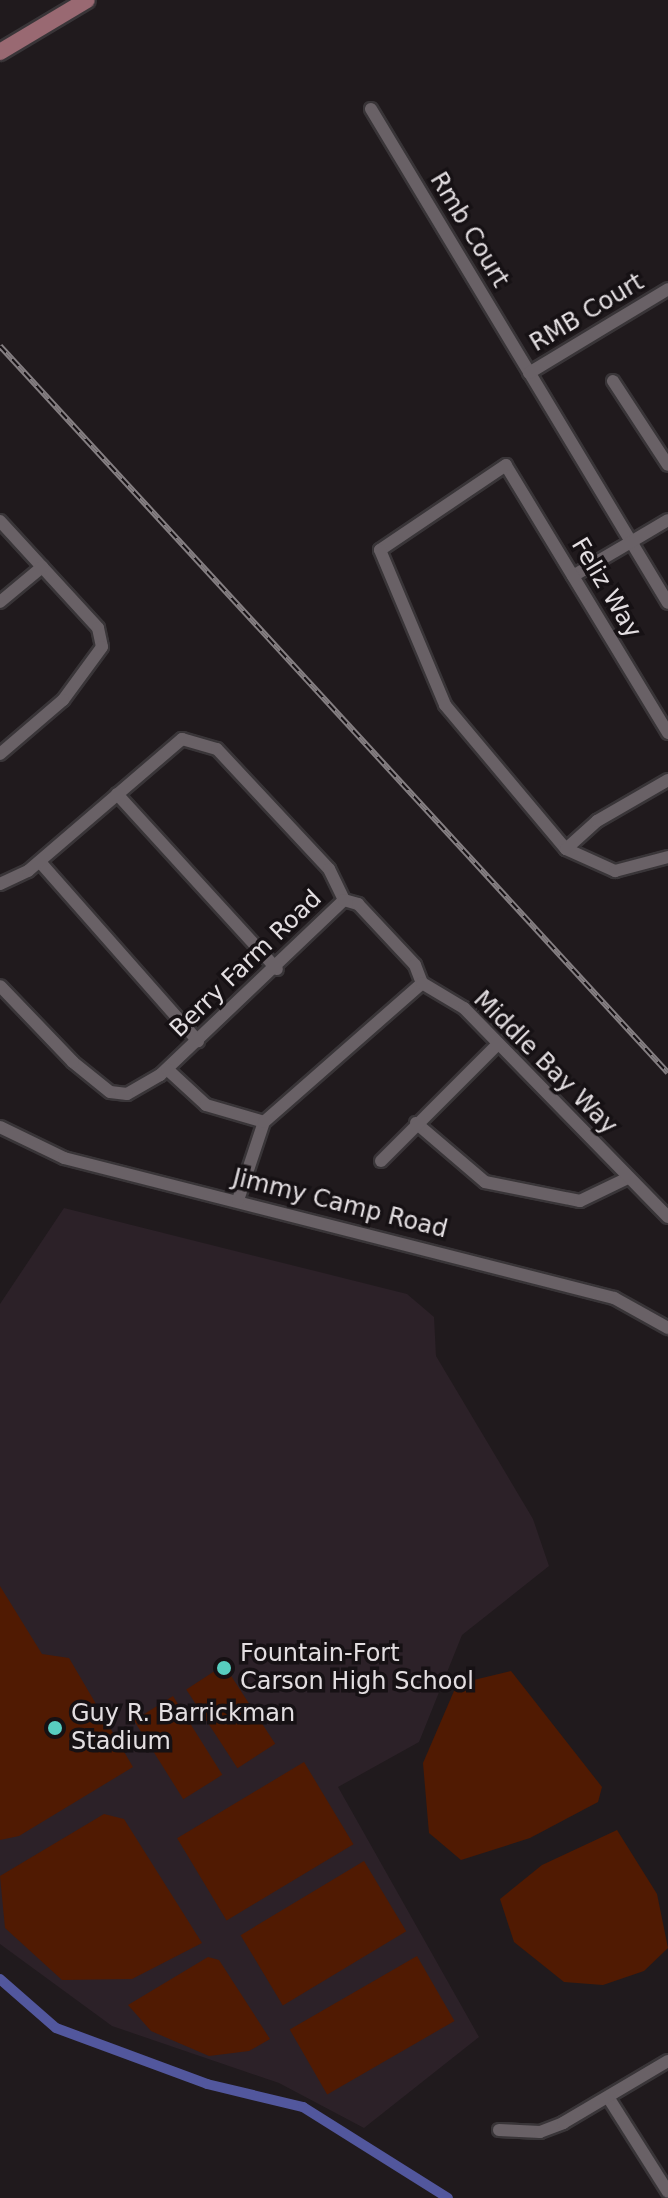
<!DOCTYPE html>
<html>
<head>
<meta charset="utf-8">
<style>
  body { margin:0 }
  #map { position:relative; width:668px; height:2198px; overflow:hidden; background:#201a1d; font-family:"DejaVu Sans",sans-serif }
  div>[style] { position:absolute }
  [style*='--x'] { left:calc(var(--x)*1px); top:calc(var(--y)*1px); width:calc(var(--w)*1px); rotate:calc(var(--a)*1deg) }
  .built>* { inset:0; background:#2c2128 }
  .green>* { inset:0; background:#501a02; transform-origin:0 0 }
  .canal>* { height:10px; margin:-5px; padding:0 5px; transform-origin:5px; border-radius:5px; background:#52579d }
  .roads { filter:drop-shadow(2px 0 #393538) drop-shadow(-2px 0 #393538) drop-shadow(0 2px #393538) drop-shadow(0 -2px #393538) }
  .minor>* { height:12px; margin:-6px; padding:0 6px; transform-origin:6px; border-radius:6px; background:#696166 }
  .major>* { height:16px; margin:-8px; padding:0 8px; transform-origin:8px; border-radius:8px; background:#996972 }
  .rail>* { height:6px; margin-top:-3px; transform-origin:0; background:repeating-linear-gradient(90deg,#161114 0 9px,#857f82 0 18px); box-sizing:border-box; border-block:2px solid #857f82 }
  .dots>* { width:22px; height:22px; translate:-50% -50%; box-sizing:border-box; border:4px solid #161114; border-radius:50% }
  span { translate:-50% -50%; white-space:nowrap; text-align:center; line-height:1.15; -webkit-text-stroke:7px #161114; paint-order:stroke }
  .street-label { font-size:24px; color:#e3dee1 }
  .poi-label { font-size:24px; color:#e3dee1 }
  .left { translate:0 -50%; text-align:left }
</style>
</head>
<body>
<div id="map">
  <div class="built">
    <i style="clip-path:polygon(64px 1208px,407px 1294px,434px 1317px,436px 1356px,533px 1519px,549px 1566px,462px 1635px,419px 1742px,338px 1787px,479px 2037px,364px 2128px,279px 2083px,112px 2026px,0 1944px,0 1304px)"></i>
  </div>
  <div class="green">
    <i style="clip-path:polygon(0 1586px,42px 1654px,69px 1658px,133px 1767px,19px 1836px,0 1840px)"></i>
    <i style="left:224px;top:1665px;width:94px;height:45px;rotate:57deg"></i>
    <i style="clip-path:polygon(511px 1671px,602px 1787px,598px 1802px,530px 1838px,461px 1860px,429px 1833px,423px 1763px,457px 1684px)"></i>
    <i style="left:173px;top:1696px;width:93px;height:46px;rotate:58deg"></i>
    <i style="left:304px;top:1762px;width:96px;height:148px;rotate:59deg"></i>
    <i style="clip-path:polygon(104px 1814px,124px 1819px,202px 1943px,132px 1979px,62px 1980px,5px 1928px,0 1876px)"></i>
    <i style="clip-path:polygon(617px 1830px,657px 1894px,668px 1948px,644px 1971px,603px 1985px,564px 1982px,514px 1942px,500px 1899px,542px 1865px)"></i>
    <i style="left:364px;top:1861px;width:82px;height:144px;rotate:59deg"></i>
    <i style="left:417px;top:1956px;width:75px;height:147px;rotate:60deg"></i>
    <i style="clip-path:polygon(208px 1957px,219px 1960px,270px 2039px,249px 2051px,209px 2056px,151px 2031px,128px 2005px)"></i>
  </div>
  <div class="canal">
    <i style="--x:0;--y:1979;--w:74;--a:41.2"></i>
    <i style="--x:56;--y:2028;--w:161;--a:20.3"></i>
    <i style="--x:207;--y:2084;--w:99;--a:13.5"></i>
    <i style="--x:303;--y:2107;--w:171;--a:32.1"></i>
  </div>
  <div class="roads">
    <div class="minor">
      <i style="--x:371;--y:109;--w:576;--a:58.99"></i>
      <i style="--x:529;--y:373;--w:162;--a:-31.1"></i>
      <i style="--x:613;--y:381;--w:100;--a:56.8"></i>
      <i style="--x:0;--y:521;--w:145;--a:47.5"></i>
      <i style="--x:98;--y:628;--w:19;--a:78"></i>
      <i style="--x:102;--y:647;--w:66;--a:126.3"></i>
      <i style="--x:63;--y:700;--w:83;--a:139.4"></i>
      <i style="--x:573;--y:576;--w:110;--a:-30.5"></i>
      <i style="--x:0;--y:602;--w:55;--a:-39.8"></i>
      <i style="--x:668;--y:733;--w:313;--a:-121.2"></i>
      <i style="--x:506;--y:465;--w:152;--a:146"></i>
      <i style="--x:380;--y:550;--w:168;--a:67.2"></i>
      <i style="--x:445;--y:705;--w:188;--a:50"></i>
      <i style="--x:566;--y:849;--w:54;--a:24.2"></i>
      <i style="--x:615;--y:871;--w:55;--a:-14.8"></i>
      <i style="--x:117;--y:794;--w:237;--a:47.6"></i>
      <i style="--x:566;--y:849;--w:42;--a:-42.1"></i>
      <i style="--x:597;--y:821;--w:82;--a:-30"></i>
      <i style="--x:40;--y:862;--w:239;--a:48.6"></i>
      <i style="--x:0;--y:884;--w:31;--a:-25"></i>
      <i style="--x:28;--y:871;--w:203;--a:-40.6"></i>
      <i style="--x:182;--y:739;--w:36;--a:16"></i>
      <i style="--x:217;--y:749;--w:164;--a:47"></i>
      <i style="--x:329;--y:869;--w:34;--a:64"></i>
      <i style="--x:344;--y:900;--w:254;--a:136.4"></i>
      <i style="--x:160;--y:1075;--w:38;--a:150"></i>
      <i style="--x:127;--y:1094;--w:17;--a:-173"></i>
      <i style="--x:110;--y:1092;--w:48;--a:-141"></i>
      <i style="--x:73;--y:1062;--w:105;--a:-133.8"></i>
      <i style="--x:344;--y:900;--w:15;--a:16"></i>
      <i style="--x:358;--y:904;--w:83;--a:46.9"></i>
      <i style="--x:415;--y:965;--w:19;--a:69"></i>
      <i style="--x:167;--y:1069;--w:53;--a:42.7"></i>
      <i style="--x:206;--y:1105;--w:60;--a:16.3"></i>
      <i style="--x:416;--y:1123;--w:91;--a:40.5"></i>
      <i style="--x:485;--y:1182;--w:97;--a:11.3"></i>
      <i style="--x:580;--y:1201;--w:51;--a:-25.6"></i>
      <i style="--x:0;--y:1127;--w:71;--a:25.8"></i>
      <i style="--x:64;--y:1158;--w:568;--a:14.28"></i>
      <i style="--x:614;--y:1298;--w:62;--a:29.1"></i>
      <i style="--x:381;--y:1161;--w:165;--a:-45"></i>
      <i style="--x:238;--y:1200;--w:82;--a:-71.6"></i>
      <i style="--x:264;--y:1122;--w:210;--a:-41.3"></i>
      <i style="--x:422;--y:983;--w:49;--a:30.8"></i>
      <i style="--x:464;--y:1008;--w:292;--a:45.7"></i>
      <i style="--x:608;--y:2097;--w:112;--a:57.7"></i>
      <i style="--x:499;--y:2130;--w:41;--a:2.8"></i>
      <i style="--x:540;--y:2132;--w:25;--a:-21"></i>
      <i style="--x:563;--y:2123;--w:122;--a:-30.6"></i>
    </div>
    <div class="major">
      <i style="--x:0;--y:52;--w:101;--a:-30.9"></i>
    </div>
  </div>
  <div class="rail">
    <i style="--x:0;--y:346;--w:987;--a:47.42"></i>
  </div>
  <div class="dots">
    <i style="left:224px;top:1668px;background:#58cec0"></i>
    <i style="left:55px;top:1728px;background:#58cec0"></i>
  </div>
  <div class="street-label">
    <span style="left:469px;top:230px;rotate:59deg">Rmb Court</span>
    <span style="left:587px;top:313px;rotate:-31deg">RMB Court</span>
    <span style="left:606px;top:588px;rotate:59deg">Feliz Way</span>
    <span style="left:246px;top:964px;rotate:-44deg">Berry Farm Road</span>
    <span style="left:545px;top:1063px;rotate:45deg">Middle Bay Way</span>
    <span style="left:340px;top:1204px;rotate:14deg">Jimmy Camp Road</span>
  </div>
  <div class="poi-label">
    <span class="left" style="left:240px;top:1668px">Fountain-Fort<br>Carson High School</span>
    <span class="left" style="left:71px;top:1728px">Guy R. Barrickman<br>Stadium</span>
  </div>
</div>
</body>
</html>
